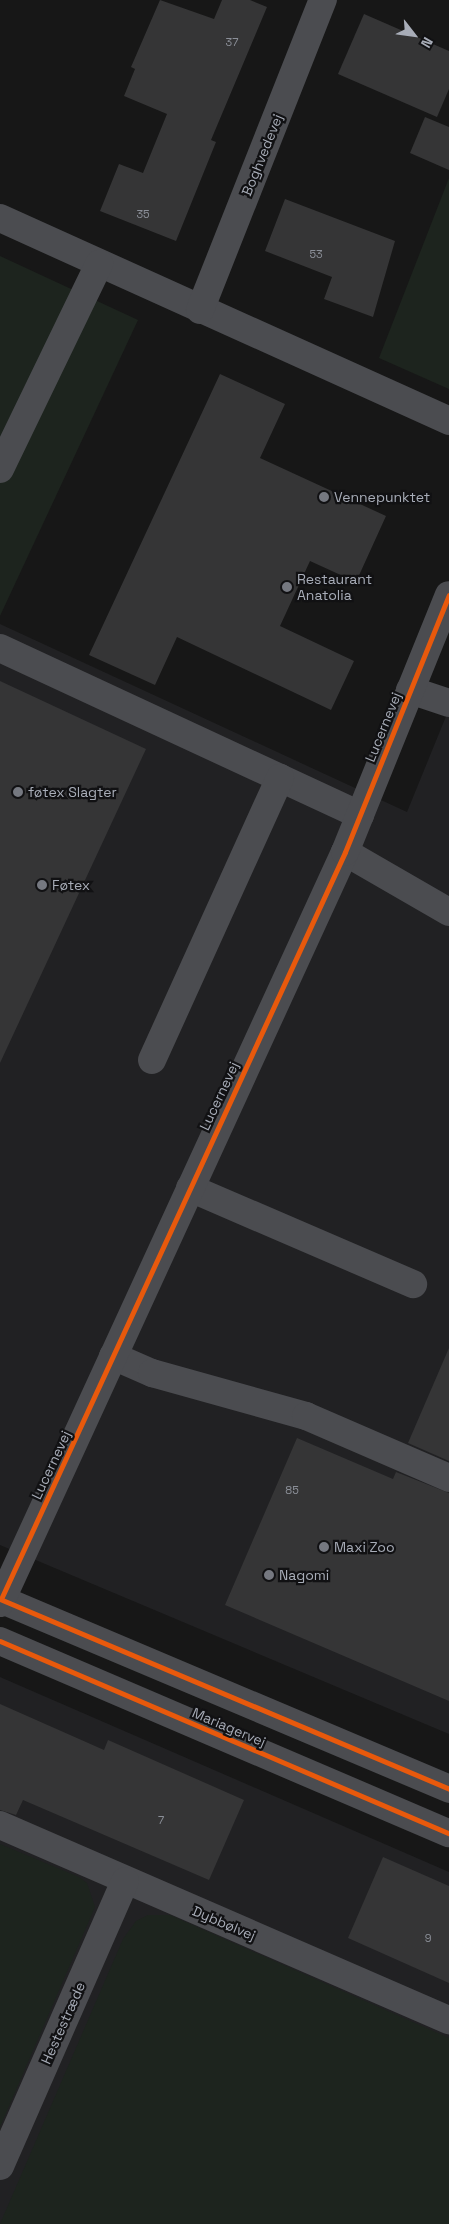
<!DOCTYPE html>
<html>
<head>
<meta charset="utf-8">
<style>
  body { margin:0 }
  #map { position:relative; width:449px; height:2224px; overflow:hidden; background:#171717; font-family:"Space Grotesk",sans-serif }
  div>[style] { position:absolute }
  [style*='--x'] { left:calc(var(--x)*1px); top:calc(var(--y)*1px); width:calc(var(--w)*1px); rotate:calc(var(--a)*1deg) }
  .built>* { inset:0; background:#212123 }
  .green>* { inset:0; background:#1d241e }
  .building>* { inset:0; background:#353536 }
  .minor>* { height:28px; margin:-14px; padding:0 14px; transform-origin:14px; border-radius:14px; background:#4b4c50 }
  .cycleway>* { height:5px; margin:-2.5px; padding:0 2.5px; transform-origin:2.5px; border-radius:2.5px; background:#e8590c }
  .dots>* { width:14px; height:14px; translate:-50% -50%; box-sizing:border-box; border:2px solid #111113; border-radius:50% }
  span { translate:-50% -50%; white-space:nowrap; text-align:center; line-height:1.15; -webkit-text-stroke:4.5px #111113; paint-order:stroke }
  .number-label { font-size:11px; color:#8b8f98 }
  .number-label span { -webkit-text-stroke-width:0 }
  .street-label { font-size:14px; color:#a8adb8 }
  .poi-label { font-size:14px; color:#a8adb8 }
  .left { translate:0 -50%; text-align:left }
  .north { position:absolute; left:389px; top:10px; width:50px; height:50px; -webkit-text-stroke:4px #111113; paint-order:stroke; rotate:120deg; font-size:14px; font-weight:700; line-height:20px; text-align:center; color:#a8adb8 }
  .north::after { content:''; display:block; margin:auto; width:18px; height:22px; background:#a8adb8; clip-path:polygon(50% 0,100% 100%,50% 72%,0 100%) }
</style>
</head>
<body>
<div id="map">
  <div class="built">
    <i style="clip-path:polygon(0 624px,407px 812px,449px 709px,449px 1734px,0 1545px)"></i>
    <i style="clip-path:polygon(0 1677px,449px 1872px,449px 2224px,0 2224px)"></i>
  </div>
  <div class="green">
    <i style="clip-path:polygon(449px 178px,449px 389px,379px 358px)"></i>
    <i style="clip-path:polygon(0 256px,138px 320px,0 616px)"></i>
    <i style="clip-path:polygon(0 1844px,79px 1877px,87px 1883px,95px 1907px,0 2127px)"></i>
    <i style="clip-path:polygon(148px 1915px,170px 1915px,449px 2038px,449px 2224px,0 2224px,123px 1939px,136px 1921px)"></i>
  </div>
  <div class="building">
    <i style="clip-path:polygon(160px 0,214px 19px,222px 0,250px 0,267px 7px,211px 140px,216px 142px,176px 241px,100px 211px,119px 164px,143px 173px,167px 114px,124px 96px,135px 69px,131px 67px)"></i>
    <i style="clip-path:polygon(364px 14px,449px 51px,449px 89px,437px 117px,338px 74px)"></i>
    <i style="clip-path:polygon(425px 117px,449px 127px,449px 170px,410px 153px)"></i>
    <i style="clip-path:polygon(285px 199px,395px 241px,373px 317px,324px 299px,332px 277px,265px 251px)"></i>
    <i style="clip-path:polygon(220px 374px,285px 404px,260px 458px,386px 516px,356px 582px,310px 561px,280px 626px,354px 661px,331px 710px,177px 637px,155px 685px,89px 655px)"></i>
    <i style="clip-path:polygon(0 681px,146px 749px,0 1063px)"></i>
    <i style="clip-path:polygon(449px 1348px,449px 1461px,408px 1443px)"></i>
    <i style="clip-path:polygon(297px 1438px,393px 1479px,396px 1472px,449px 1493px,449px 1701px,225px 1605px)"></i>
    <i style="clip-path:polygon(0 1704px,104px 1750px,108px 1740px,244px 1800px,209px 1880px,23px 1800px,16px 1815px,0 1810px)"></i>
    <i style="clip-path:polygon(383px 1857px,449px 1886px,449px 1983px,348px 1938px)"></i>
  </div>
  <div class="minor">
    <i style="--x:0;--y:218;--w:493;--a:24.3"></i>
    <i style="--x:200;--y:310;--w:334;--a:-68.4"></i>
    <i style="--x:0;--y:469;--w:228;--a:-64.2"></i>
    <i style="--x:0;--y:648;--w:397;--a:24.9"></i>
    <i style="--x:410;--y:690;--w:41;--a:18.4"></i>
    <i style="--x:345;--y:852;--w:120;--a:30"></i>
    <i style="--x:152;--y:1060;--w:310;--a:-65.6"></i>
    <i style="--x:190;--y:1188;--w:243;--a:23.3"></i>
    <i style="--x:113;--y:1356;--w:43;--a:23.6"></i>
    <i style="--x:152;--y:1373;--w:160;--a:15.6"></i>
    <i style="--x:306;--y:1416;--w:156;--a:23.4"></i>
    <i style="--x:0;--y:1599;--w:488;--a:22.9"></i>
    <i style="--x:0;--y:1603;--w:826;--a:-65.33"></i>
    <i style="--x:345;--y:852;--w:277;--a:-68"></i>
    <i style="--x:0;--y:1641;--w:488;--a:23.2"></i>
    <i style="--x:0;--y:1825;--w:490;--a:23.5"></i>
    <i style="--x:0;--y:2166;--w:311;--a:-66.3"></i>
  </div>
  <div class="cycleway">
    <i style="--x:0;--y:1599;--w:488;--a:22.9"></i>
    <i style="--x:1;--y:1599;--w:822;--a:-65.27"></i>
    <i style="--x:345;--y:852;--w:277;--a:-68"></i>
    <i style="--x:0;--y:1641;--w:488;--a:23.2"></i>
  </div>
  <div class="dots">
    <i style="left:324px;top:497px;background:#757880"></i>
    <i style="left:287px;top:587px;background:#757880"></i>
    <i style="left:18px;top:792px;background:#757880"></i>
    <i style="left:42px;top:885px;background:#757880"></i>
    <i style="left:324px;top:1547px;background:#757880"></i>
    <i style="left:269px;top:1575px;background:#757880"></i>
  </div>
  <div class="number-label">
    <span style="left:232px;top:42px">37</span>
    <span style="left:143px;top:214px">35</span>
    <span style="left:316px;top:254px">53</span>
    <span style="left:292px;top:1490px">85</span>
    <span style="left:161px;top:1820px">7</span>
    <span style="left:428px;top:1938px">9</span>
  </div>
  <div class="street-label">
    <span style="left:262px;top:155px;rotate:-68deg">Boghvedevej</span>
    <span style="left:383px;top:727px;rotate:-68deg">Lucernevej</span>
    <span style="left:219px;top:1096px;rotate:-65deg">Lucernevej</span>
    <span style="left:51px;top:1465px;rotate:-65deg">Lucernevej</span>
    <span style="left:229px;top:1727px;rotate:23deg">Mariagervej</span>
    <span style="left:224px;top:1923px;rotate:23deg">Dybbølvej</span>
    <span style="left:63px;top:2023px;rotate:-66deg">Hestestræde</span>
  </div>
  <div class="poi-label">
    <span class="left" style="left:334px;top:497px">Vennepunktet</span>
    <span class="left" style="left:297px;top:587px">Restaurant<br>Anatolia</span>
    <span class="left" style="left:28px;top:792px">føtex Slagter</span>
    <span class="left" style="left:52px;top:885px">Føtex</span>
    <span class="left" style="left:334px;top:1547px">Maxi Zoo</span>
    <span class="left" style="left:279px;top:1575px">Nagomi</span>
  </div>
  <div class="north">N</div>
</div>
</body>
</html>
